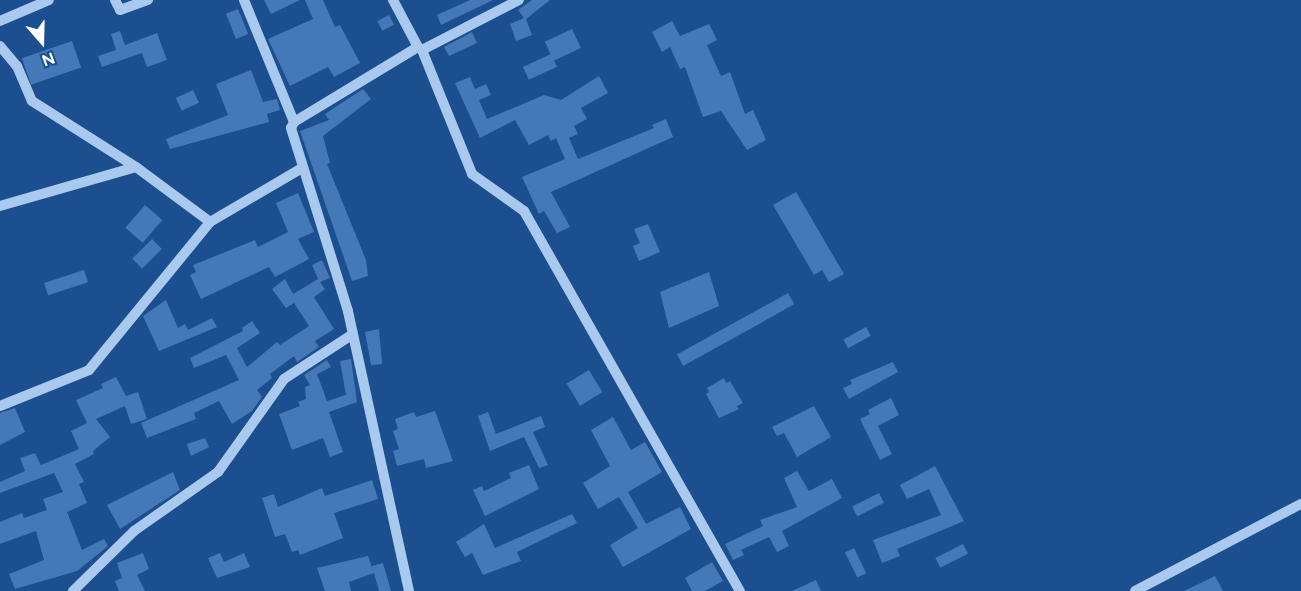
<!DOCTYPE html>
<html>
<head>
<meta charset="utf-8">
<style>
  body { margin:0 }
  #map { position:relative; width:1301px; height:591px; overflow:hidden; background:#1b4f8f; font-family:Figtree,sans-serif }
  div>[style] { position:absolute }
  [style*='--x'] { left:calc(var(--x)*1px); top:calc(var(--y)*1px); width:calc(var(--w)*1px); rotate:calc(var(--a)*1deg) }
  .building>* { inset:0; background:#4478b7; transform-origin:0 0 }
  .minor>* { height:10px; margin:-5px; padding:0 5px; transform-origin:5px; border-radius:5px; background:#a9c9ee }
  span { translate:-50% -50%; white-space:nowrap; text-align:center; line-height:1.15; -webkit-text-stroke:4.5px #1b4f8f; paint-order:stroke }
  .north { position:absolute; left:12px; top:12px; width:60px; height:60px; -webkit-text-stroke:4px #1b4f8f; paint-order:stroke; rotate:160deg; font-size:16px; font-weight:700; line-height:24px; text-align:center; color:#fff }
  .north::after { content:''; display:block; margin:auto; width:21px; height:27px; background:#fff; clip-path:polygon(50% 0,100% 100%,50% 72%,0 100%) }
</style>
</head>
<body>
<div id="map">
  <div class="building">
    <i style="clip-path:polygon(264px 0,300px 0,271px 14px)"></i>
    <i style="clip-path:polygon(305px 0,323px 0,335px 27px,340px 25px,360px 63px,334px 77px,328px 67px,290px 86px,268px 39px,313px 19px)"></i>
    <i style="clip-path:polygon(470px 0,493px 0,441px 25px,437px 15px)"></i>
    <i style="clip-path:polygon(532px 0,550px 0,526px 19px,532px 35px,516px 41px,510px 24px,524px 18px,518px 10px)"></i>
    <i style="left:238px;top:9px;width:27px;height:13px;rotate:68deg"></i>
    <i style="left:389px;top:15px;width:11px;height:13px;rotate:63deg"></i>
    <i style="clip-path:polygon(672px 21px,680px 36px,709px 24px,717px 40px,707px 45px,715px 63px,721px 76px,730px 72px,745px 114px,753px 110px,766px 140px,747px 150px,721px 111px,703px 117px,685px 67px,680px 69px,670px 47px,662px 52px,652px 32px)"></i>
    <i style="left:572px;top:29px;width:21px;height:30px;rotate:65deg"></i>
    <i style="clip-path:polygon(120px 31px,125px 45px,157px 33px,167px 60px,147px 67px,142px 53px,102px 67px,98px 56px,116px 50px,111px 34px)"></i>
    <i style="clip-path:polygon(472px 32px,477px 43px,449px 56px,444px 47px)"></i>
    <i style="left:72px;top:41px;width:28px;height:53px;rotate:71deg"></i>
    <i style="left:551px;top:54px;width:14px;height:31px;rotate:65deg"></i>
    <i style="clip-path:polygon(251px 70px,263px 102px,277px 99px,280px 110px,267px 114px,269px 122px,170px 149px,166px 139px,228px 115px,216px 84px)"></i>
    <i style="clip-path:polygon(599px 76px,608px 93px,581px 108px,587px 119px,574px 126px,578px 134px,569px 138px,578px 159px,654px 128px,652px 125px,666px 119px,673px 137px,551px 192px,570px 227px,557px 233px,544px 211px,539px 214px,522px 177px,565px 159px,556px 138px,551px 141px,548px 135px,529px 145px,515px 120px,480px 138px,455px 83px,470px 77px,475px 89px,486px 84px,491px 95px,479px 100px,487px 119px,544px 95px,561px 100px)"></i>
    <i style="clip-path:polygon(363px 89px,371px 99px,323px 136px,330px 163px,327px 164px,366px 260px,368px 276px,352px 281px,300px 131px,329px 120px,325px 114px)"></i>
    <i style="left:193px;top:90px;width:14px;height:19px;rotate:65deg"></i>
    <i style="clip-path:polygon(796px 192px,844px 274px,829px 282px,822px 270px,814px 275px,773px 205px)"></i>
    <i style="clip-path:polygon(298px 193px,314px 232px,298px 239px,309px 259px,275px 277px,269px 267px,201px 299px,190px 275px,196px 272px,193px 265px,255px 240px,258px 247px,288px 232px,276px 203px)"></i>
    <i style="left:145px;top:205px;width:23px;height:30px;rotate:41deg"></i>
    <i style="clip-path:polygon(648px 224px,660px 252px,639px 261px,633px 246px,640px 243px,634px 229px)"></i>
    <i style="left:152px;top:239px;width:14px;height:28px;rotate:45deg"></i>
    <i style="clip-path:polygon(322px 260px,330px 278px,320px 282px,325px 289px,314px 297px,334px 329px,315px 341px,319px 347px,297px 362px,294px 356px,270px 374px,272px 378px,257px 390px,262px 397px,252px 411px,232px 424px,219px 401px,194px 413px,196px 419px,147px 438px,141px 423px,239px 380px,226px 355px,194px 368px,190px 358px,243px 331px,242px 328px,252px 321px,260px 333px,237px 348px,247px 367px,277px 342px,280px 345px,309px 326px,294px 303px,286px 308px,272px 289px,285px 279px,293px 294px,318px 279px,312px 265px)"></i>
    <i style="left:84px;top:270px;width:13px;height:42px;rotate:72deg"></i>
    <i style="clip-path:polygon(709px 272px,719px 306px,669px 328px,660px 292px)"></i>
    <i style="left:788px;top:293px;width:13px;height:127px;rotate:61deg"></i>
    <i style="clip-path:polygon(166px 300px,178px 328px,185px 324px,188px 330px,212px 318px,217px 327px,159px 351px,143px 316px)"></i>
    <i style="left:866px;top:327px;width:10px;height:26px;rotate:61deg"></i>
    <i style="clip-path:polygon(379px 329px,382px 364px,371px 365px,365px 332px)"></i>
    <i style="clip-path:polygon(351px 359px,357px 402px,329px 412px,343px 452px,330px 457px,323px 438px,292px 450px,279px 414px,300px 406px,298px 402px,306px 399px,305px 387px,310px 385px,304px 375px,327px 360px,331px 367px,317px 374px,327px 401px,346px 395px,340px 361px)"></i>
    <i style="clip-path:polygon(893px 362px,898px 372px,849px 399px,843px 388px,852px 384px,850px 380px)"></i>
    <i style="left:589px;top:370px;width:26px;height:26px;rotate:59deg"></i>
    <i style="clip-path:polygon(116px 377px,126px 396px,138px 392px,147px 419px,131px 424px,125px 406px,96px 419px,110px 437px,93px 451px,94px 454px,75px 464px,84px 482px,79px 484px,87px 503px,67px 512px,82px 550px,104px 539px,108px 546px,77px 571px,15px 589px,9px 574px,44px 560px,36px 531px,0 544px,0 522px,22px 513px,24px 518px,47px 510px,43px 499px,63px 492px,54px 473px,0 493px,0 482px,25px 471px,20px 458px,35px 453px,41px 465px,79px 449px,71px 431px,87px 423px,76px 400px,103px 388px,101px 384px)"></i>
    <i style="clip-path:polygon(724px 378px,726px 383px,730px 381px,743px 403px,737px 406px,739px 409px,719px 418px,706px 394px,709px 392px,707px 388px)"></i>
    <i style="clip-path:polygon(891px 398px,899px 415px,878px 426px,892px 454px,880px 460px,860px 419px,870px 414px,868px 410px)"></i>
    <i style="clip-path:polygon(814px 406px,831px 437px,797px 457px,784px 433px,777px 436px,772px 427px)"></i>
    <i style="clip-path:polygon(15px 408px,25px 432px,0 445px,0 413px)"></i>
    <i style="clip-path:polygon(435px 411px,453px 461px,426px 468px,424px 459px,397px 466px,393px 451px,399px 449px,393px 431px,398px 429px,395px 419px,414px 412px,416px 417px)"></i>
    <i style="clip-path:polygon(488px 412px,496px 434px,541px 416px,545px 427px,533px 432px,548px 465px,539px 468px,524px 437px,490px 451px,478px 416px)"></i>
    <i style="clip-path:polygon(613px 417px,631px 450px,645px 442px,662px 472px,628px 492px,646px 524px,680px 507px,691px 529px,623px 567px,610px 545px,638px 528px,619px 497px,598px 509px,583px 483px,610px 466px,591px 430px)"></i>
    <i style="clip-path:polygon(205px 438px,209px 447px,191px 456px,187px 444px)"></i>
    <i style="clip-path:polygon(529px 465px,539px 489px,485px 516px,473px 490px,482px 486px,484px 491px,511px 478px,509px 473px)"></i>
    <i style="clip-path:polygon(935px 466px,964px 521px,897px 549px,900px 556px,882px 563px,873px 540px,941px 515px,929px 489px,907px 499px,900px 485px)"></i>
    <i style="clip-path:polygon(797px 471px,809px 491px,832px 479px,842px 498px,782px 531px,789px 546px,777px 552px,769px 537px,741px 550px,744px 555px,733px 560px,725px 544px,763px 526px,760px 520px,797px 507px,784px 478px)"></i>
    <i style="clip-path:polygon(173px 472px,180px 490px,120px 529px,107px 505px)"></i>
    <i style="clip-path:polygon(372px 480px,378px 499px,334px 513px,343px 538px,300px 555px,298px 550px,292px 552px,285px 534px,275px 537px,262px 498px,274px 494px,278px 507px,322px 488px,325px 496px)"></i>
    <i style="left:879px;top:493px;width:11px;height:30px;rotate:63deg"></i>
    <i style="clip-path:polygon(572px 514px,577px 523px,517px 552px,521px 561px,483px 575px,472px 553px,465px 557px,456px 542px,484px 524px,495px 548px)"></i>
    <i style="left:963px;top:544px;width:11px;height:31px;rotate:63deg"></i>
    <i style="left:854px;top:548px;width:28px;height:10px;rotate:64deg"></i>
    <i style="clip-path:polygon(143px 553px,149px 569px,137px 575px,145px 591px,119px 591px,115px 581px,122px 578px,117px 563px)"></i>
    <i style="clip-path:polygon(220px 553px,224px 562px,244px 553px,250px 567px,217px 578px,208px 558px)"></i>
    <i style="clip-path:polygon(368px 556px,373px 570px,372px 566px,383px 563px,391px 591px,379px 591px,374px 573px,349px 582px,351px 591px,325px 591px,317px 568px)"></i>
    <i style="clip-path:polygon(712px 562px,723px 581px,705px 591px,692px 591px,685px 578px)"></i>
    <i style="clip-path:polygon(1215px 576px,1223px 591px,1184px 591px)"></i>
    <i style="clip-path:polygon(816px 580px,821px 591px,792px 591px)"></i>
  </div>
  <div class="minor">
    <i style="--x:115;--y:0;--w:11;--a:63"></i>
    <i style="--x:120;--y:10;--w:30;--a:-20"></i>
    <i style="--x:244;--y:0;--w:132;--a:67.7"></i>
    <i style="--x:393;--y:0;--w:53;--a:62"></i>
    <i style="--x:0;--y:21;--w:53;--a:-23.2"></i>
    <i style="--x:0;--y:46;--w:26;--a:50"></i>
    <i style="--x:17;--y:66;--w:38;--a:67"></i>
    <i style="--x:32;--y:101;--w:123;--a:32.4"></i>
    <i style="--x:136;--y:167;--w:92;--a:36.6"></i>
    <i style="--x:422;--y:50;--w:134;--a:68"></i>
    <i style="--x:472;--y:174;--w:64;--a:35.4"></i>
    <i style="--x:524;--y:211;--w:437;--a:60.4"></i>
    <i style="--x:0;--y:206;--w:141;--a:-16"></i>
    <i style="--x:0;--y:406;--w:96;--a:-22"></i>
    <i style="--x:89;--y:370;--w:191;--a:-50.7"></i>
    <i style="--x:210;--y:222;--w:107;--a:-30.4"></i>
    <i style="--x:73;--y:591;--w:86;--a:-44.5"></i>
    <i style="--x:134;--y:531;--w:103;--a:-35.1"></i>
    <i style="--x:218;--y:472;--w:114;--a:-54.6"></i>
    <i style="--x:284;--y:379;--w:82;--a:-33.1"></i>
    <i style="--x:409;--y:591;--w:287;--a:-102.3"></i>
    <i style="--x:348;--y:311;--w:192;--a:-107.3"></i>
    <i style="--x:291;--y:128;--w:7;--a:-63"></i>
    <i style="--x:294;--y:122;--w:145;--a:-31.2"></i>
    <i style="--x:418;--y:47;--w:5;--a:37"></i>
    <i style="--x:422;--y:50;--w:109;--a:-27.3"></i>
    <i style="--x:1135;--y:591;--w:187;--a:-27.7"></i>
  </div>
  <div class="north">N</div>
</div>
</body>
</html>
